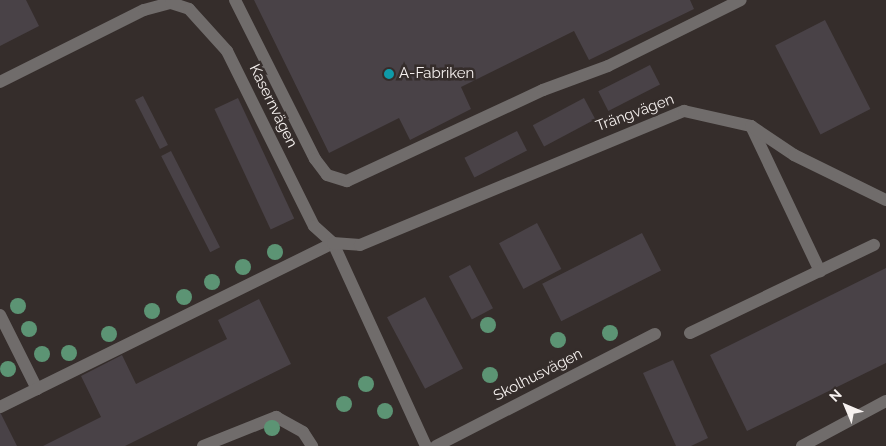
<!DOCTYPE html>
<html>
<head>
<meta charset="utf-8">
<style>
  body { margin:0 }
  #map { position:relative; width:886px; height:446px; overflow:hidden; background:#352d2b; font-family:Raleway,sans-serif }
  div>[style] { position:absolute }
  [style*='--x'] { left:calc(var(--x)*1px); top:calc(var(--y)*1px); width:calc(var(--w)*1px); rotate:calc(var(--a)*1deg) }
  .building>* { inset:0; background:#494247; transform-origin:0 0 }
  .lane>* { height:12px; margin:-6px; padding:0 6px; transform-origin:6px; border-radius:6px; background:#706c6b }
  .street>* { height:12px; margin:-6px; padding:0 6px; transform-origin:6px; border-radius:6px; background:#706c6b }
  .trees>* { width:16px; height:16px; margin:-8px; border-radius:50%; background:#5c9474 }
  .dots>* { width:14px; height:14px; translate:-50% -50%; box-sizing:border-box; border:2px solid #352d2b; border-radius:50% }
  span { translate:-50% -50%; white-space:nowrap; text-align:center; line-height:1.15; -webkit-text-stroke:5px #352d2b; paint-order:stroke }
  .poi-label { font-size:15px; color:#f6f1ef }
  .left { translate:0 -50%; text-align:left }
  .street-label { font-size:15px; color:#f6f1ef }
  .north { position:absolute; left:821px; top:381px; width:50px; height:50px; -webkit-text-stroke:4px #352d2b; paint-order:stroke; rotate:315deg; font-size:14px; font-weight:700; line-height:20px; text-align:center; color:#f6f1ef }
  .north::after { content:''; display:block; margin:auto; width:18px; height:22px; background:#f6f1ef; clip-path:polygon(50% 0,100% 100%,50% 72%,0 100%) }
</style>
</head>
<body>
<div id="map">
  <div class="building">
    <i style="clip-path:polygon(0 0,26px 0,39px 26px,0 46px)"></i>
    <i style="clip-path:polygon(254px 0,690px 0,694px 9px,589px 60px,574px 31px,461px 87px,471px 109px,410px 140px,399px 118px,329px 153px)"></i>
    <i style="left:825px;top:20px;width:100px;height:56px;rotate:63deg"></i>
    <i style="left:650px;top:65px;width:22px;height:58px;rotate:63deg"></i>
    <i style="left:143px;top:96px;width:55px;height:9px;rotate:63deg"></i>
    <i style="left:238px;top:98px;width:133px;height:26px;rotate:65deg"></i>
    <i style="left:584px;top:98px;width:24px;height:58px;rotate:62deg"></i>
    <i style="left:517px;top:131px;width:22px;height:59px;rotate:63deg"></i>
    <i style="left:171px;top:151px;width:108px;height:11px;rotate:63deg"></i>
    <i style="left:537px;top:223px;width:52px;height:43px;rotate:62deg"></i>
    <i style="left:642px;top:233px;width:42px;height:112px;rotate:63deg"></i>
    <i style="left:470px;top:265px;width:49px;height:24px;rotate:62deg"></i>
    <i style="clip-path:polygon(886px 268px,886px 363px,747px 431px,710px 355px)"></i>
    <i style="left:425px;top:297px;width:81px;height:43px;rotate:62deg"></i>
    <i style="clip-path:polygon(259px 299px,291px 364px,125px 446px,43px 446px,101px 417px,81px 376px,122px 355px,136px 384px,227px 339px,218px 320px)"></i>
    <i style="clip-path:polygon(673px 360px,708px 438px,691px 446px,676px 446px,643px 373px)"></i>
    <i style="clip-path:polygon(0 412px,17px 446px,0 446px)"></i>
  </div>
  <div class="lane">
    <i style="--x:751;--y:126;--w:161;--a:64.6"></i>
    <i style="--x:0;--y:315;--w:83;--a:63.4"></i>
    <i style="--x:690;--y:333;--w:204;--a:-25.6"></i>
    <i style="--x:0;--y:407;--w:371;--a:-26.2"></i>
    <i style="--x:333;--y:243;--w:223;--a:65.4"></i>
    <i style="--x:203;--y:446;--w:79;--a:-21.7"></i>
    <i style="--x:276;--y:417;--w:31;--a:29"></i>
    <i style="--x:303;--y:432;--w:17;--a:57"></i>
    <i style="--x:802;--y:446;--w:95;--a:-28.2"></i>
  </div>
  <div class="street">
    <i style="--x:235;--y:0;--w:178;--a:63.3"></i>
    <i style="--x:315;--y:159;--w:20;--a:53"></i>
    <i style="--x:327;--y:175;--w:21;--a:17"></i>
    <i style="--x:347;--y:181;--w:216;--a:-24.9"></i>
    <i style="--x:543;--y:90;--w:69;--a:-20.3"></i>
    <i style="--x:608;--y:66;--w:148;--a:-26.4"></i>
    <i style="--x:0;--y:82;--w:161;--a:-26.6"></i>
    <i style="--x:144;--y:10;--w:28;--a:-15"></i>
    <i style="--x:171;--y:3;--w:19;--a:18"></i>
    <i style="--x:189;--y:9;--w:57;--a:47.9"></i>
    <i style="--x:227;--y:51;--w:195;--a:63.6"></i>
    <i style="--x:314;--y:226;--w:25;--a:42"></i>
    <i style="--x:333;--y:243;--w:27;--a:4"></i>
    <i style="--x:360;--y:245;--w:351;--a:-22.5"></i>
    <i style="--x:684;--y:111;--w:69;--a:12.6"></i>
    <i style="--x:751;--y:126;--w:52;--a:34"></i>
    <i style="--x:794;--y:155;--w:102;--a:26.1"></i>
    <i style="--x:436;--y:446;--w:246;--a:-27.1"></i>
  </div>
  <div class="trees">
    <i style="left:275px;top:252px"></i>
    <i style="left:243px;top:267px"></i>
    <i style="left:212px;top:282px"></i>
    <i style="left:184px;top:297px"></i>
    <i style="left:18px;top:306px"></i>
    <i style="left:152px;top:311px"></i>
    <i style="left:488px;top:325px"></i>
    <i style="left:29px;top:329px"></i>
    <i style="left:610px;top:333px"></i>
    <i style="left:109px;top:334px"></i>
    <i style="left:558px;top:340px"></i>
    <i style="left:69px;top:353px"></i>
    <i style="left:42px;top:354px"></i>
    <i style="left:8px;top:369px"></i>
    <i style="left:490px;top:375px"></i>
    <i style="left:366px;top:384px"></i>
    <i style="left:344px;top:404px"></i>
    <i style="left:385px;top:411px"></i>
    <i style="left:272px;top:428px"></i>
  </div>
  <div class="dots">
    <i style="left:389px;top:74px;background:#0f9aa8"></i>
  </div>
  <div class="poi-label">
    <span class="left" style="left:399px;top:74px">A-Fabriken</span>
  </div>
  <div class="street-label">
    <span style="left:273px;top:106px;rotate:64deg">Kasernvägen</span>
    <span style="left:635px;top:113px;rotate:-20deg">Trängvägen</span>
    <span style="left:538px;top:375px;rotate:-27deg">Skolhusvägen</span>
  </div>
  <div class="north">N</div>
</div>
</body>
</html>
